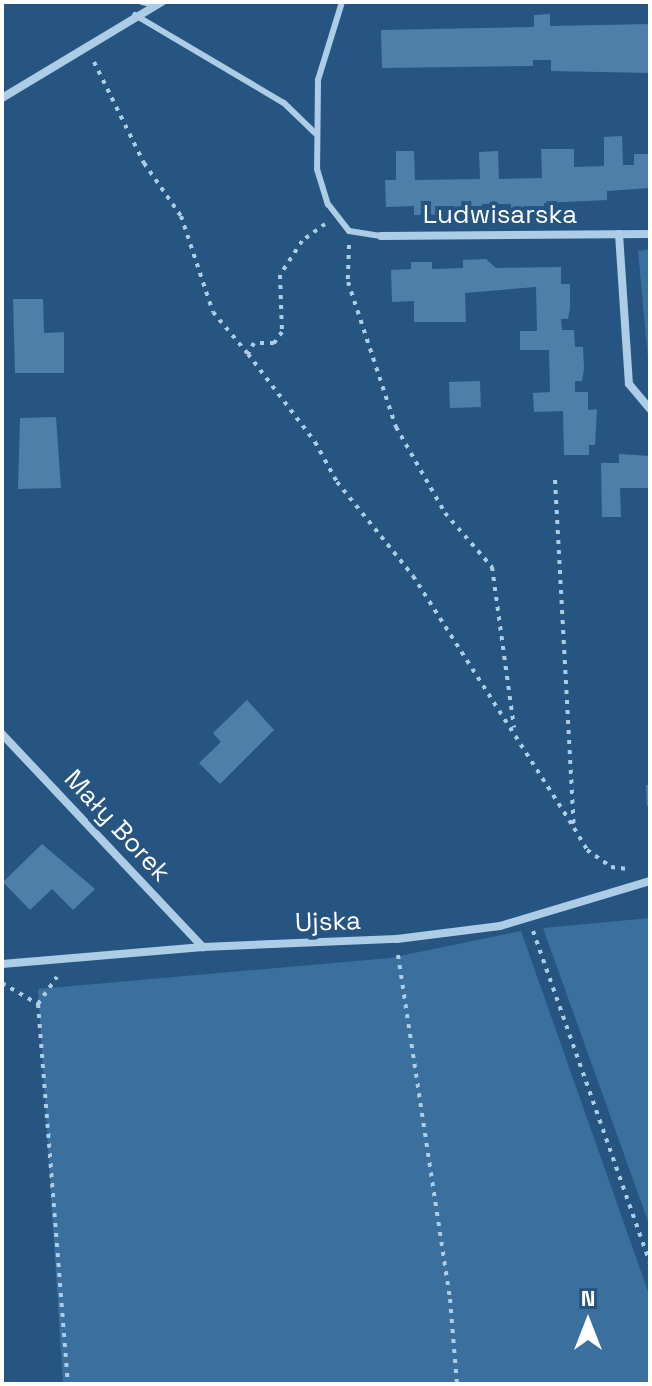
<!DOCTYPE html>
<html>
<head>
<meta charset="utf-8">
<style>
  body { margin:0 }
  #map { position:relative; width:652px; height:1386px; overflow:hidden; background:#265581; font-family:"Space Grotesk",sans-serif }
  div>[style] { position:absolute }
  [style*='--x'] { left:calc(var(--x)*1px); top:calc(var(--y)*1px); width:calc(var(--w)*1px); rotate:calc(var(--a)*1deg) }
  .green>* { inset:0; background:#3b6f9e }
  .building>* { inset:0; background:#4e7fa9; transform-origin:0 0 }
  .path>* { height:4px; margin-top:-2px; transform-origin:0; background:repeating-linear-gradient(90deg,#adcce6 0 4px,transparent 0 10px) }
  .lane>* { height:6px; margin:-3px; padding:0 3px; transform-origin:3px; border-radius:3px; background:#adcce6 }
  .street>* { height:8px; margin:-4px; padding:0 4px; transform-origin:4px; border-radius:4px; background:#adcce6 }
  span { translate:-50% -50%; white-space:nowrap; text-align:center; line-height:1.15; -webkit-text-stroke:8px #265581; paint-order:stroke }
  .street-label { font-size:26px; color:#fff }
  .frame { position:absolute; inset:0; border:4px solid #fff; pointer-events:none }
  .north { position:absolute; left:548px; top:1282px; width:80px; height:80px; -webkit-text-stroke:6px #265581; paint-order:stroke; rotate:0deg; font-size:22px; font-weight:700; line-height:32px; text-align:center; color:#fff }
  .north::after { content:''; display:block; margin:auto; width:28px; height:36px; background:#fff; clip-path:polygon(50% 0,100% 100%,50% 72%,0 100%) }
</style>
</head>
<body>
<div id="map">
  <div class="green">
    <i style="clip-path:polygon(650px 249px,650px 381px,638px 251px)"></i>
    <i style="clip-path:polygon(650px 918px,650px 1227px,543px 928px)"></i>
    <i style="clip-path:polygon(521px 931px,650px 1297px,650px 1384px,63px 1384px,38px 989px,390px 958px)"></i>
  </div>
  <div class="building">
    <i style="clip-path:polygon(550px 14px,550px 26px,650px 24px,650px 73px,551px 71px,551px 60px,533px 60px,533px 66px,382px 68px,381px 30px,534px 27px,534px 15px)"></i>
    <i style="clip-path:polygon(622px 136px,623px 165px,634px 165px,634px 154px,650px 154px,650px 188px,607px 191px,607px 200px,544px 203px,544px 212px,511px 210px,511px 204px,482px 204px,482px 213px,459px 214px,414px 215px,414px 206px,386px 207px,385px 180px,396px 180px,396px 151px,414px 151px,415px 180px,480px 179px,479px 152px,498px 151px,499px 179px,542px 178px,541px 149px,574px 149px,574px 167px,604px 166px,604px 137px)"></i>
    <i style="clip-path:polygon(486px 259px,496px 268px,561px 267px,561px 284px,570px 284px,570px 308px,568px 319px,561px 319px,562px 330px,574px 330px,575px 347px,583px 347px,584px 369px,582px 381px,575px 381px,575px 392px,588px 392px,588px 410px,597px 409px,595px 445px,589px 445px,589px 455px,564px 455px,563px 411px,534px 412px,533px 393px,550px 392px,549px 350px,520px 350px,520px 331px,537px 331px,536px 287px,465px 293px,466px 322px,414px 322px,414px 301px,392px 302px,391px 270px,411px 269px,411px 262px,432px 262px,432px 269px,463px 268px,463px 260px)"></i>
    <i style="clip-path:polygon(13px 299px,43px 299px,44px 333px,64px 332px,64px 373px,15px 373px)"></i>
    <i style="left:480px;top:381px;width:26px;height:31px;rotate:88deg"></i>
    <i style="clip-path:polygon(56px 417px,61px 488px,18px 489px,20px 418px)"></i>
    <i style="clip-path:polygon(619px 454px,650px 456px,650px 488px,620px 488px,621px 517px,602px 517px,601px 463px,619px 463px)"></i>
    <i style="clip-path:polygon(247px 700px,274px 730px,220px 784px,199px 763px,221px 742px,213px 733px)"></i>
    <i style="clip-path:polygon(646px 785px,650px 785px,650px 806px,647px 806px)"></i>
    <i style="clip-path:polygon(42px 844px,95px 889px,73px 910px,52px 889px,30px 910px,3px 882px)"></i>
  </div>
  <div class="path">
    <i style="--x:94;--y:62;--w:113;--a:63.7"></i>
    <i style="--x:144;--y:163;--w:65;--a:55.1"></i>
    <i style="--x:181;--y:216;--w:101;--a:71.6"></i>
    <i style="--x:213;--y:312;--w:55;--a:50.2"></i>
    <i style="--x:325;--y:224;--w:29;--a:144"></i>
    <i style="--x:302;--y:241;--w:40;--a:122.9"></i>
    <i style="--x:280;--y:275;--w:57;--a:88"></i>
    <i style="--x:282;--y:332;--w:14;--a:126"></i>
    <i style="--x:274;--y:343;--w:20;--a:180"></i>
    <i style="--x:254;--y:343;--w:13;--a:119"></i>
    <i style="--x:248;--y:354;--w:111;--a:52.7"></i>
    <i style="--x:315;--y:442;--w:46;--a:61.2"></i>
    <i style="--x:337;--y:482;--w:121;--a:51"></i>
    <i style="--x:413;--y:576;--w:299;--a:57.4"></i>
    <i style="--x:349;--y:245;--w:37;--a:92"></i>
    <i style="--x:348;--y:282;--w:153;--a:71.7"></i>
    <i style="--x:396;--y:427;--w:99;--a:60.3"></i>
    <i style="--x:445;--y:513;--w:72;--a:49"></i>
    <i style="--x:492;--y:567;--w:162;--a:82.2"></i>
    <i style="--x:555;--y:480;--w:349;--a:86.9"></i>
    <i style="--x:574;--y:828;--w:26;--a:59"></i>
    <i style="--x:587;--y:850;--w:29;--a:35"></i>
    <i style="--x:611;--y:867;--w:17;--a:7"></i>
    <i style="--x:533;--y:931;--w:352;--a:70.6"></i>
    <i style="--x:398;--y:955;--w:348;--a:81.4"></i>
    <i style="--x:450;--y:1299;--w:85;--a:85.3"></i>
    <i style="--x:2;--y:983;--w:42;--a:30.3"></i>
    <i style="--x:38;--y:1004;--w:381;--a:85.5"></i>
    <i style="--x:38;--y:1004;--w:33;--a:-55"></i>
  </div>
  <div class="lane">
    <i style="--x:142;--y:2;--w:13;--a:13"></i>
    <i style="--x:342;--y:2;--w:82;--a:107.1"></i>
    <i style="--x:318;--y:80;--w:89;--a:90.6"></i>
    <i style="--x:317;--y:169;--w:37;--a:73"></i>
    <i style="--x:328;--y:204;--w:34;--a:52"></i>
    <i style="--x:349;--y:231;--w:32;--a:9"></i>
    <i style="--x:135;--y:15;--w:173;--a:30.6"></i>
    <i style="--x:284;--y:103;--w:43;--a:44.1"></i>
  </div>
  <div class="street">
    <i style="--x:2;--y:98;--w:187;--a:-31"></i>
    <i style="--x:619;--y:234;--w:150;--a:86.2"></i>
    <i style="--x:629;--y:384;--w:33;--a:50"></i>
    <i style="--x:381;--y:236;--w:269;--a:-0.4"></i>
    <i style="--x:2;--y:734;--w:293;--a:46.7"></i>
    <i style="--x:2;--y:964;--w:202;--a:-4.8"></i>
    <i style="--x:203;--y:947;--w:194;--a:-2.4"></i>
    <i style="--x:397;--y:939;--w:104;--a:-7.2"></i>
    <i style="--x:500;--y:926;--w:157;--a:-16.7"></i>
  </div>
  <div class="street-label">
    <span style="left:500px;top:215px">Ludwisarska</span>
    <span style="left:117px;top:826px;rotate:47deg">Mały Borek</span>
    <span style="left:328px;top:922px;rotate:-2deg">Ujska</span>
  </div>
  <div class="frame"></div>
  <div class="north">N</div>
</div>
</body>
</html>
